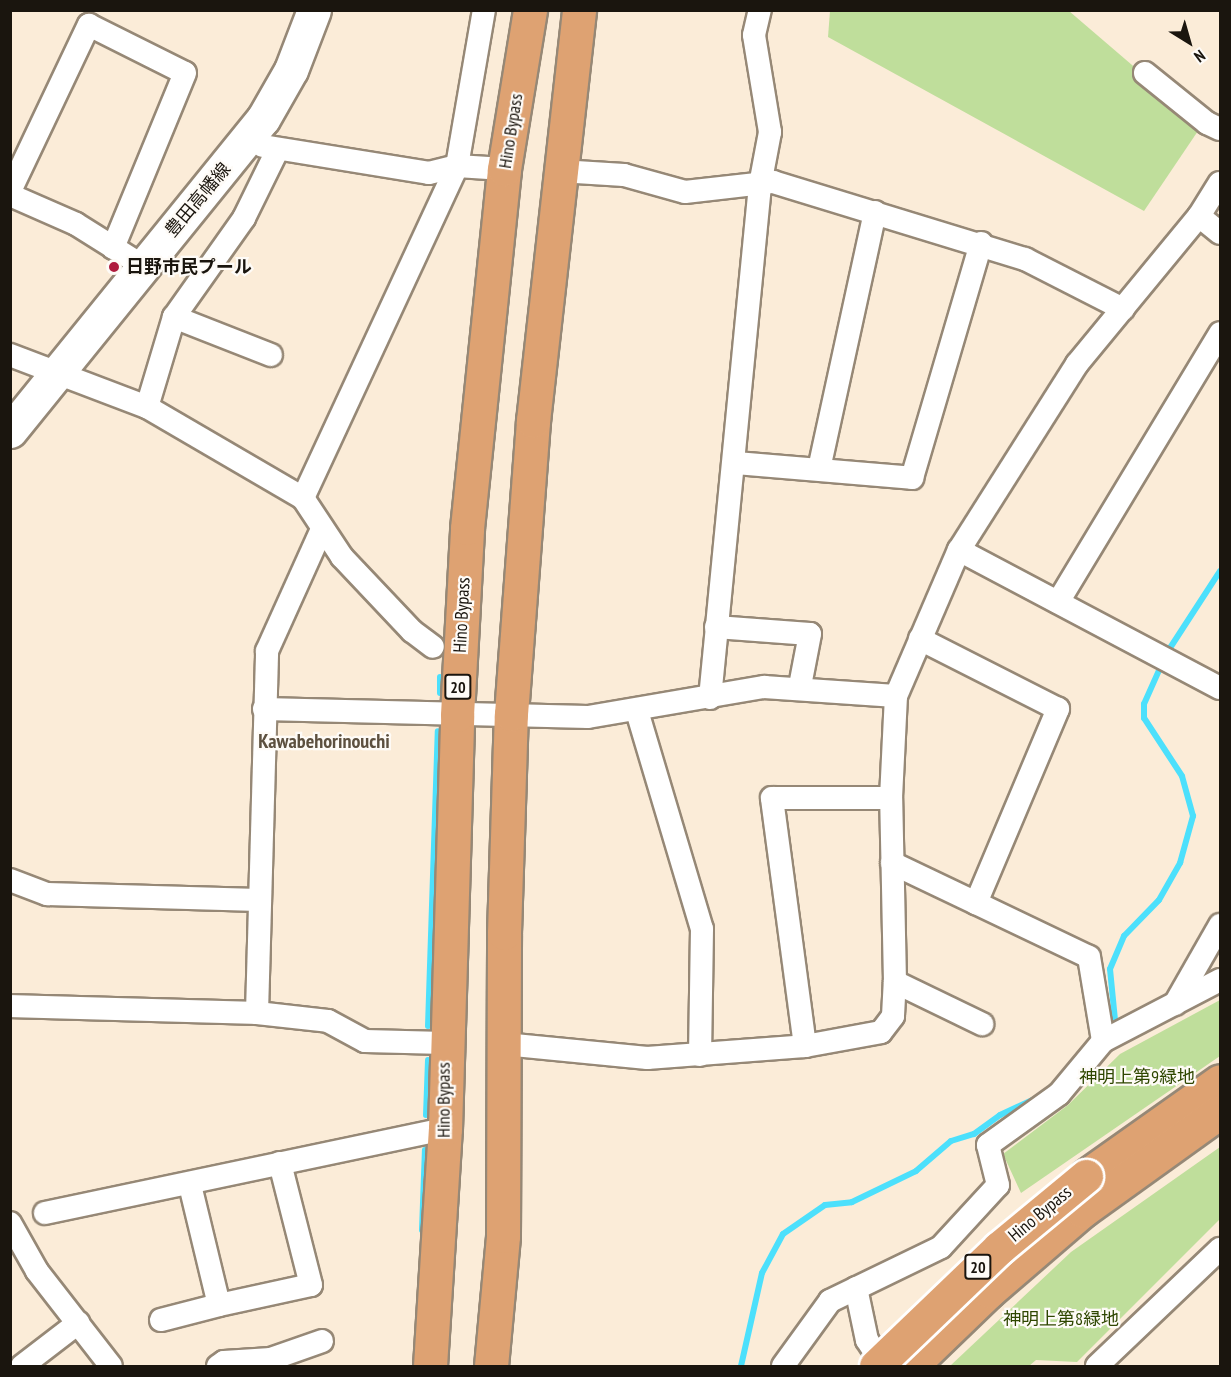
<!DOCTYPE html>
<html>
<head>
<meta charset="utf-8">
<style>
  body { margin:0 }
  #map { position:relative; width:1231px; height:1377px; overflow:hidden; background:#fbecd8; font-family:"PT Sans Narrow","Noto Sans JP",sans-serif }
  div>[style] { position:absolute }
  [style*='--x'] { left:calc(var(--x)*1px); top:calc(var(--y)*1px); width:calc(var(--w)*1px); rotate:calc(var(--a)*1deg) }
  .green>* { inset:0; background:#bfde9b }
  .stream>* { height:6px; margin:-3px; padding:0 3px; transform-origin:3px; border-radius:3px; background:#4ce0fc }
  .roads { filter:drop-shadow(2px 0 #968876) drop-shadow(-2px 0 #968876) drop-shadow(0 2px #968876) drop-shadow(0 -2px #968876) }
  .street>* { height:22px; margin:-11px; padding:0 11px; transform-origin:11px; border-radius:11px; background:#fff }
  .secondary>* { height:33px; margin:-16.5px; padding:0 16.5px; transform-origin:16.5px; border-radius:16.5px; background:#fff }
  .highway>* { height:33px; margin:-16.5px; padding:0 16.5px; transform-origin:16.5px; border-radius:16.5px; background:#dea272 }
  .bridges { filter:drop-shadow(2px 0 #fff) drop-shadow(-2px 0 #fff) drop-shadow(0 2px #fff) drop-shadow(0 -2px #fff) }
  .highway-bridge>* { height:33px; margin:-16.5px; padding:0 16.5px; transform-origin:16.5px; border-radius:16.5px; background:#dea272 }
  .dots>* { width:16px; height:16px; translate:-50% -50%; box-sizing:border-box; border:3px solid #fefbf7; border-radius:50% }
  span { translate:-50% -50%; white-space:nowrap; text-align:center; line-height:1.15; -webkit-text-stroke:4.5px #fefbf7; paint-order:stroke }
  .shield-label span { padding:2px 4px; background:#fefbf7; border:2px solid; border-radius:4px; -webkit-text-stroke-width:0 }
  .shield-label { font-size:16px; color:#1a150e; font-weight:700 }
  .street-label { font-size:18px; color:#1a150e }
  .poi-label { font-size:18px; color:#1a150e; font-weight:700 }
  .left { translate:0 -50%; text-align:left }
  .park-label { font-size:18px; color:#2f4701 }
  .neighbourhood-label { font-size:20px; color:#5d503f; font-weight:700 }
  .frame { position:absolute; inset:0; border:12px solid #1a150e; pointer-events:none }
  .north { position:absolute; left:1159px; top:12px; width:60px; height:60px; -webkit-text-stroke:4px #fefbf7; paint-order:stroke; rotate:143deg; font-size:16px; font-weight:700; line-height:24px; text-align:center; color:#1a150e }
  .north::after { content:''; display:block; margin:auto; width:21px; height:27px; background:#1a150e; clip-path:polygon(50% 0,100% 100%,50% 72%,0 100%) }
</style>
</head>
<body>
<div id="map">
  <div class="green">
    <i style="clip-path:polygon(830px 11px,1069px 11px,1202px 125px,1144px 211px,828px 37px)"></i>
    <i style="clip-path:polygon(1220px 1000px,1220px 1056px,1021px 1193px,1003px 1154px,1068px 1105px,1120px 1054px)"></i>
    <i style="clip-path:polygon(1220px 1147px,1220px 1219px,1077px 1362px,1036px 1360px,1029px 1366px,950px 1366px,1071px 1252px)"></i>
  </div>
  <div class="stream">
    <i style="--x:1170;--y:648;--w:92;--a:-57"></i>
    <i style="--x:440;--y:693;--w:16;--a:-90"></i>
    <i style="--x:1115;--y:1020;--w:51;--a:-95.6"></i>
    <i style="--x:1110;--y:969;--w:36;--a:-67"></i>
    <i style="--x:1124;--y:936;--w:50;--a:-45.8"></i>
    <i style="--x:1159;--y:900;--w:43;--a:-60.4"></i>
    <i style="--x:1180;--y:863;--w:49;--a:-74.5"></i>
    <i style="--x:1193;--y:816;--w:41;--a:-105.4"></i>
    <i style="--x:1182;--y:776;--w:69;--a:-123.2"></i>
    <i style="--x:1144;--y:718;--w:14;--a:-90"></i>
    <i style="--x:1144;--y:704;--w:36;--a:-66"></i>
    <i style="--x:428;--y:1026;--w:295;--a:-88.1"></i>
    <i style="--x:426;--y:1115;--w:55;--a:-87.9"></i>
    <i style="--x:422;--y:1230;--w:80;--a:-87.9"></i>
    <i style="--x:741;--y:1366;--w:95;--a:-77.3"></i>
    <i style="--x:762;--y:1273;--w:44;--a:-61.7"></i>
    <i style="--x:783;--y:1234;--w:51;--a:-34.6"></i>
    <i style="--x:825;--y:1205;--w:27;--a:-6"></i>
    <i style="--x:852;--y:1202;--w:71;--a:-25.8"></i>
    <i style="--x:916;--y:1171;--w:46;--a:-40.6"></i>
    <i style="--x:951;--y:1141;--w:24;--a:-17"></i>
    <i style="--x:974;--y:1134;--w:32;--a:-36"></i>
    <i style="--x:1000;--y:1115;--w:40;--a:-25"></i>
  </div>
  <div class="roads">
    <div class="street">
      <i style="--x:1145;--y:73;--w:80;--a:38.9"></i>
      <i style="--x:1207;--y:123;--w:14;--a:25"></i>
      <i style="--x:263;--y:146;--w:168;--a:9.2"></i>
      <i style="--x:429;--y:173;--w:29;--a:-14"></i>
      <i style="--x:457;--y:166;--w:47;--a:3.7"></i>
      <i style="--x:560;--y:171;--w:64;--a:3.6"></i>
      <i style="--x:624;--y:175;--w:63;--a:15.6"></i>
      <i style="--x:685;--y:192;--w:89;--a:-6.5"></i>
      <i style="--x:773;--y:182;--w:264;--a:17"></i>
      <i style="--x:1025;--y:259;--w:110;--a:27"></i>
      <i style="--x:10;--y:191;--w:184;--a:-64.6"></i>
      <i style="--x:89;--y:25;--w:107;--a:26.6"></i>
      <i style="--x:185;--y:73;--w:189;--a:112.4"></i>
      <i style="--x:10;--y:195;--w:72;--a:23.7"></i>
      <i style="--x:76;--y:224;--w:79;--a:32.1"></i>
      <i style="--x:1199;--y:216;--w:27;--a:39"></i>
      <i style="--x:174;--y:317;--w:104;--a:21.4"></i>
      <i style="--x:10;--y:355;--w:147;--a:20.8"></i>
      <i style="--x:147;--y:407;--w:181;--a:30.3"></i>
      <i style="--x:303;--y:498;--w:71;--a:56.5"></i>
      <i style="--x:342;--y:557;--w:102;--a:46.6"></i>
      <i style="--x:412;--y:631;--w:26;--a:37"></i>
      <i style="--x:147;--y:407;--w:94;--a:-73.3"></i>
      <i style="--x:174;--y:317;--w:121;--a:-54.7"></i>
      <i style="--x:244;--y:218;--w:75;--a:-63.8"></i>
      <i style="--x:735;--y:463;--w:178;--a:4.8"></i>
      <i style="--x:912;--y:478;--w:245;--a:-73.6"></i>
      <i style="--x:819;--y:469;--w:263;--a:-77.7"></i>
      <i style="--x:303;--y:498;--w:366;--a:-65.1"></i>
      <i style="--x:457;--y:166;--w:158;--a:-80.2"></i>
      <i style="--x:959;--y:550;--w:295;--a:27.9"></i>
      <i style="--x:1058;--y:602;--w:314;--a:-58.9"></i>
      <i style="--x:716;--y:627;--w:94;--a:4.3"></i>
      <i style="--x:810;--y:634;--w:53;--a:100.9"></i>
      <i style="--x:710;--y:698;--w:515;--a:-84.43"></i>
      <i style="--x:760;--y:185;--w:54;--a:-79.3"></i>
      <i style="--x:770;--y:132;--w:98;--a:-99.4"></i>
      <i style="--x:754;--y:35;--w:26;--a:-77"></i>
      <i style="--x:264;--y:709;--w:324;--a:1.4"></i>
      <i style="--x:588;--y:717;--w:179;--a:-9.7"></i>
      <i style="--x:764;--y:687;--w:132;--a:3.9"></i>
      <i style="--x:637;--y:711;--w:227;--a:73.4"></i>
      <i style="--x:702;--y:929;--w:126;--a:90.9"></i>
      <i style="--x:892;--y:863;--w:93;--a:25.5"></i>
      <i style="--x:976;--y:903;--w:211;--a:-67.1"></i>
      <i style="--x:1058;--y:709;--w:155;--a:-153.1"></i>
      <i style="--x:10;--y:880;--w:40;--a:21"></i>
      <i style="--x:47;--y:894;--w:212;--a:1.6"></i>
      <i style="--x:976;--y:903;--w:125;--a:25.5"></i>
      <i style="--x:1089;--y:957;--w:85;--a:80.5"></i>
      <i style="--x:895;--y:982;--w:97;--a:25.8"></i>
      <i style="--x:1175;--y:1004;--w:91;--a:-60.3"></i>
      <i style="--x:10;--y:1006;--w:247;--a:1.6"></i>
      <i style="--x:257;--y:1013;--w:362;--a:-88.4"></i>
      <i style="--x:267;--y:651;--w:134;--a:-65.7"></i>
      <i style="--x:257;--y:1013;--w:71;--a:6.4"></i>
      <i style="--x:328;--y:1021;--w:42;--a:28.4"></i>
      <i style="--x:365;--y:1041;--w:80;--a:1.4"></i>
      <i style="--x:504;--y:1044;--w:144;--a:5.6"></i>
      <i style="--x:647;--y:1058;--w:158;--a:-4.3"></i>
      <i style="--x:805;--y:1046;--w:77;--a:-10.4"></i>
      <i style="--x:881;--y:1032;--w:20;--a:-53"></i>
      <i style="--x:893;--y:1016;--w:34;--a:-87"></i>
      <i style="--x:895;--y:982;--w:184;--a:-91.2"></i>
      <i style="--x:891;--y:798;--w:102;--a:-87.2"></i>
      <i style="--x:896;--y:696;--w:159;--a:-66.7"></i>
      <i style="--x:959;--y:550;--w:220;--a:-57.6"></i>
      <i style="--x:1077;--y:364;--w:192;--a:-50.5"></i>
      <i style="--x:1199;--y:216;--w:39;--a:-58"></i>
      <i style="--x:805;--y:1046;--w:250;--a:-97.6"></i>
      <i style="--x:772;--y:798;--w:119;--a:0"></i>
      <i style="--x:190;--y:1185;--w:123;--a:76.4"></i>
      <i style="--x:219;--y:1305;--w:94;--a:-12.3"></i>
      <i style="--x:311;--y:1285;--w:126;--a:-104.3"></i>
      <i style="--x:45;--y:1213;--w:409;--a:-11.9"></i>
      <i style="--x:10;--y:1223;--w:55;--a:60.6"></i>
      <i style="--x:37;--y:1271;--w:120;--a:52.1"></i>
      <i style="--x:856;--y:1288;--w:53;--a:78.1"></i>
      <i style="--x:867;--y:1340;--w:31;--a:57"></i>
      <i style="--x:161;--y:1320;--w:60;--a:-14.5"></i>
      <i style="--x:22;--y:1366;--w:71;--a:-37.5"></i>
      <i style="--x:218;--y:1366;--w:7;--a:-34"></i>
      <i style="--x:224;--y:1362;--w:47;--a:-3.7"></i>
      <i style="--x:271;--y:1359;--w:54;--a:-19.4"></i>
      <i style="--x:783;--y:1366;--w:80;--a:-54.1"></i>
      <i style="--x:830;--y:1301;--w:123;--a:-25.9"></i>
      <i style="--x:941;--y:1247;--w:84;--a:-47.4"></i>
      <i style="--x:998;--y:1185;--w:41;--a:-104"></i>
      <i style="--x:988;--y:1145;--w:87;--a:-35.7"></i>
      <i style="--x:1059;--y:1094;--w:69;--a:-50.3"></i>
      <i style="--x:1103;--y:1041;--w:132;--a:-27.5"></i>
      <i style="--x:1097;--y:1366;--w:170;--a:-43.6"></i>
    </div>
    <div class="secondary">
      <i style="--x:10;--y:431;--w:402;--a:-51"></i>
      <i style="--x:263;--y:119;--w:56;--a:-60.3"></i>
      <i style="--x:291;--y:70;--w:64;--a:-69"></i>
    </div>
    <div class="highway">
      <i style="--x:1086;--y:1176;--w:164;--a:-35.3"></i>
      <i style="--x:430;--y:1366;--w:237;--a:-86.4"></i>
      <i style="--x:445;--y:1129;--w:414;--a:-88.3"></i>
      <i style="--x:457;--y:715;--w:187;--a:-86.9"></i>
      <i style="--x:467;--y:528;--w:361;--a:-84.1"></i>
      <i style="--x:504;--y:169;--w:161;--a:-80.7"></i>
      <i style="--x:491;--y:1366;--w:131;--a:-84.7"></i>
      <i style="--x:503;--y:1236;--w:303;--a:-89.8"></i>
      <i style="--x:504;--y:933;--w:219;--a:-88.2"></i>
      <i style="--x:511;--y:714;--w:294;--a:-85.7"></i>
      <i style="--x:533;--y:421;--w:414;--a:-83.6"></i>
      <i style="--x:911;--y:1366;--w:108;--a:-43.9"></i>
      <i style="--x:989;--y:1291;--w:123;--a:-40.7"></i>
      <i style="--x:1082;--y:1211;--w:170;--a:-35.7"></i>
    </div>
  </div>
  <div class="bridges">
    <div class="highway-bridge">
      <i style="--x:876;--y:1366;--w:170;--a:-43.8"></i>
      <i style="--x:999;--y:1248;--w:113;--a:-39.6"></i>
    </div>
  </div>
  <div class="dots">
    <i style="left:114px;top:267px;background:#af1b3e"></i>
  </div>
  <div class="shield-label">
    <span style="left:458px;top:687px">20</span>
    <span style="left:978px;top:1267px">20</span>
  </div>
  <div class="street-label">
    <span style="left:511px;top:131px;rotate:-81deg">Hino Bypass</span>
    <span style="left:198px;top:200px;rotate:-50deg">豊田高幡線</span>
    <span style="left:462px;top:615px;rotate:-87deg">Hino Bypass</span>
    <span style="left:444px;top:1100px;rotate:-90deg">Hino Bypass</span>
    <span style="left:1040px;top:1214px;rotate:-40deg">Hino Bypass</span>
  </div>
  <div class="poi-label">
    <span class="left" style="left:126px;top:267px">日野市民プール</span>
  </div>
  <div class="park-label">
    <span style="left:1137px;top:1077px">神明上第9緑地</span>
    <span style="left:1061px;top:1319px">神明上第8緑地</span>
  </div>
  <div class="neighbourhood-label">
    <span style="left:324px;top:741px">Kawabehorinouchi</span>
  </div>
  <div class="frame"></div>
  <div class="north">N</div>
</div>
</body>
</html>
